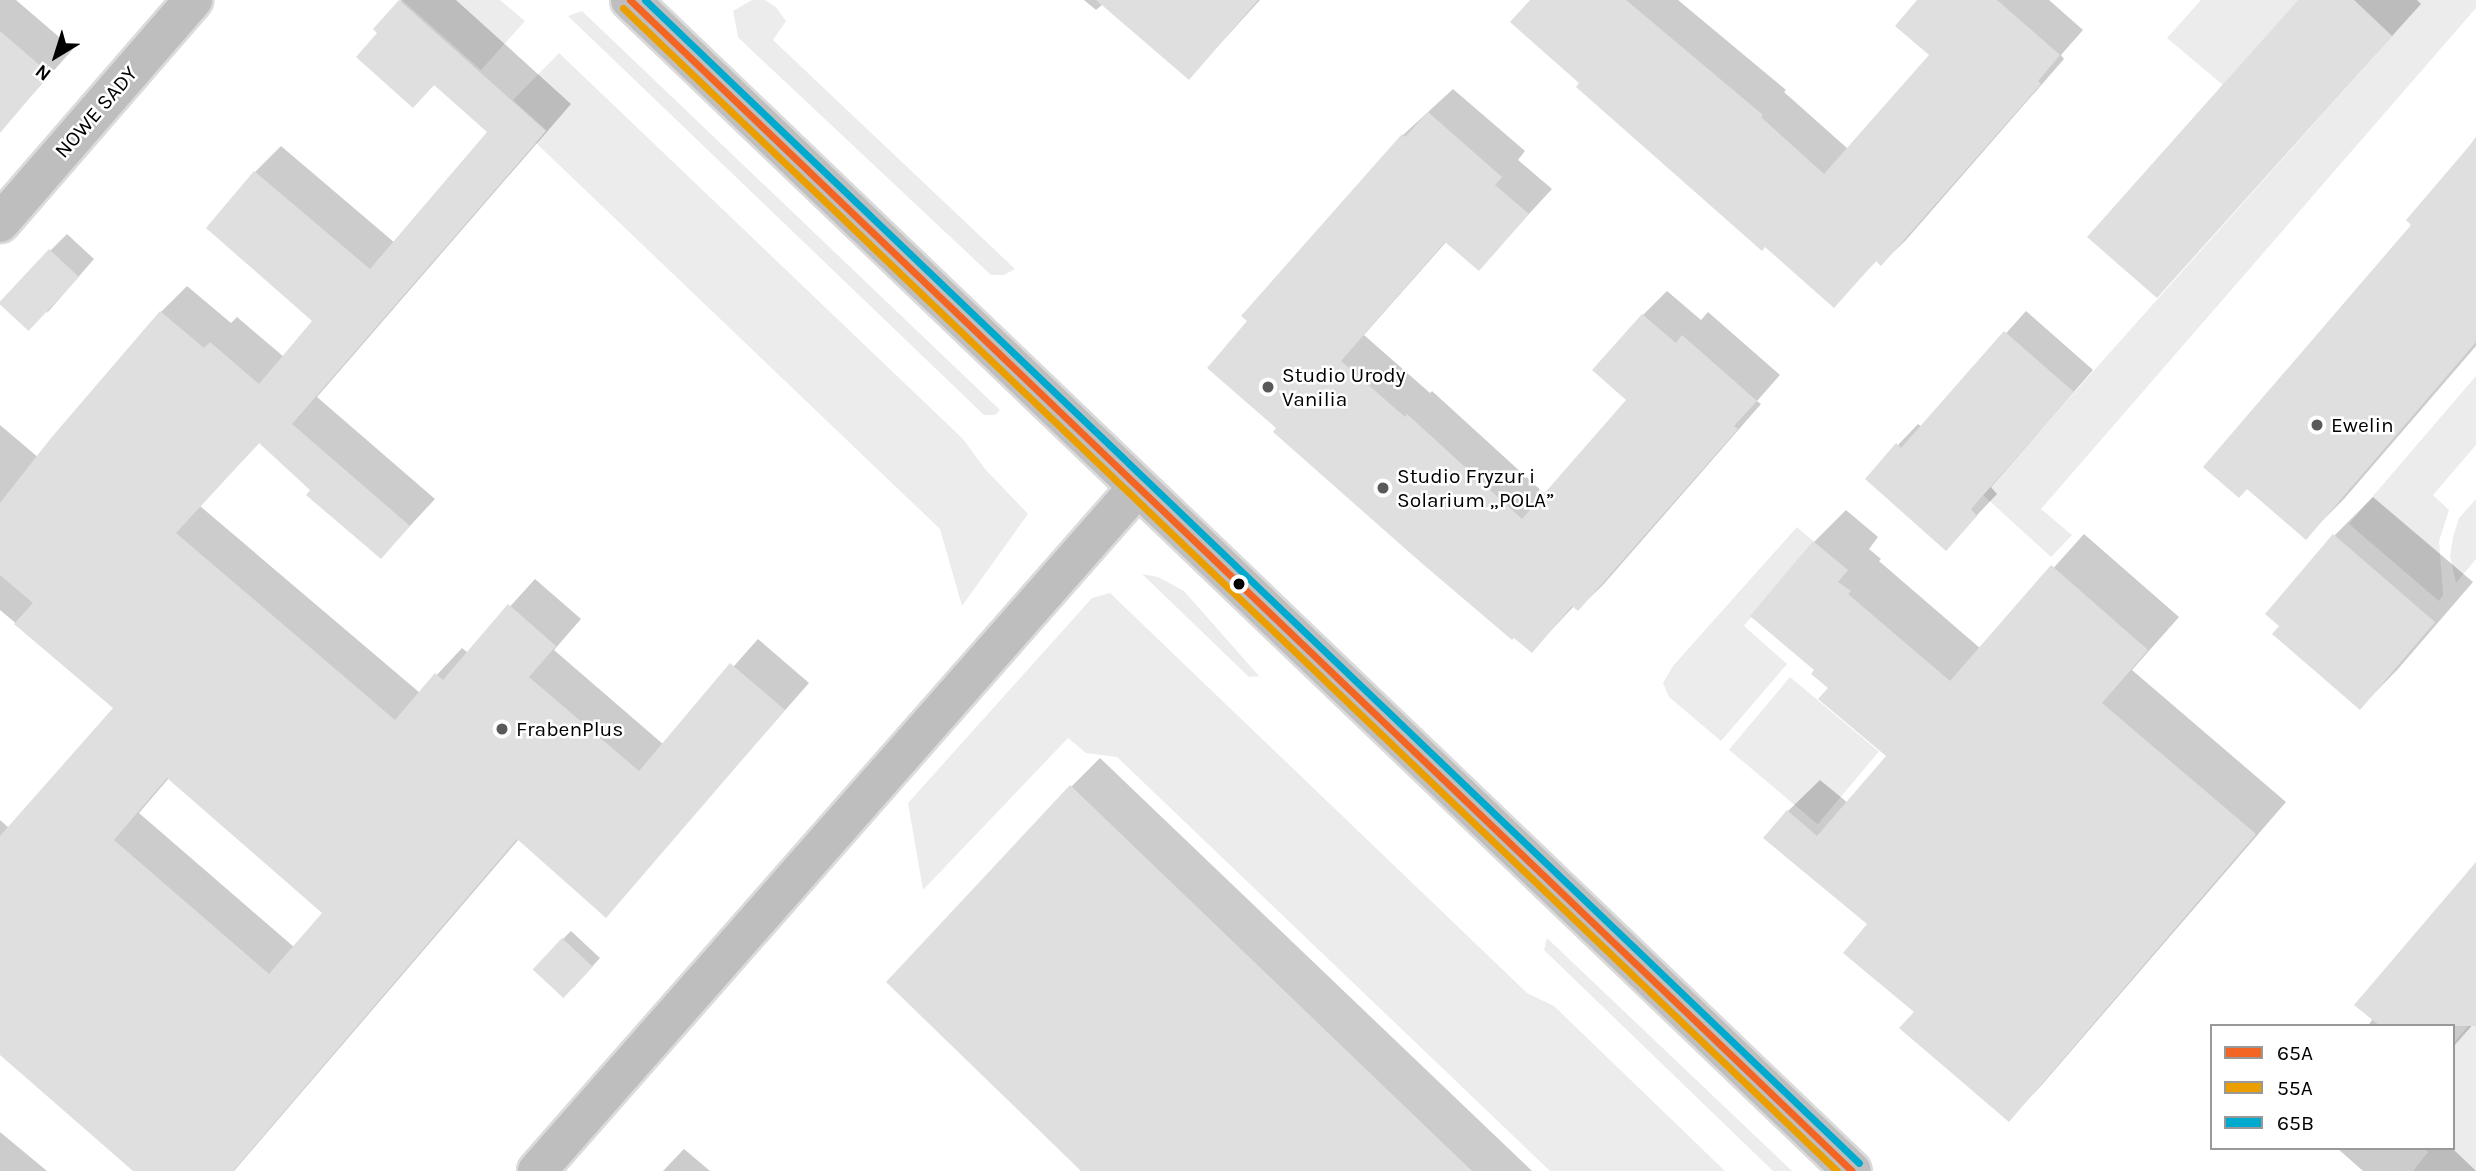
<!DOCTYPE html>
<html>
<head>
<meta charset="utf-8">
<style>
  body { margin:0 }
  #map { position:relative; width:2476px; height:1171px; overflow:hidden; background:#fff; font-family:Karla,sans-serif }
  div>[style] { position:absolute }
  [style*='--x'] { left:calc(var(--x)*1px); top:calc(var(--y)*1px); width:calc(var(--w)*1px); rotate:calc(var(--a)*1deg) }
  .green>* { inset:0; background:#ececec; transform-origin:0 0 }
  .shadow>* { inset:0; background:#0003 }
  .building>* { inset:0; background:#dfdfdf; transform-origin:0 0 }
  .roads { filter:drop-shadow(2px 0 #dbdbdb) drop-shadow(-2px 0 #dbdbdb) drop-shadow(0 2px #dbdbdb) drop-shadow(0 -2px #dbdbdb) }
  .minor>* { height:38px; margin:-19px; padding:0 19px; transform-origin:19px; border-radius:19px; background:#bebebe }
  .major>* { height:38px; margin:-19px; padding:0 19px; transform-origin:19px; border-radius:19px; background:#bebebe }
  .bus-1>* { height:7px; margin:-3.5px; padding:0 3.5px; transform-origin:3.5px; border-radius:3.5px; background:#f26522 }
  .bus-2>* { height:7px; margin:-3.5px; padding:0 3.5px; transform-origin:3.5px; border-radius:3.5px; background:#eb9e00 }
  .bus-3>* { height:7px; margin:-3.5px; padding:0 3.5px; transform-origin:3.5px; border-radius:3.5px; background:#00a9ce }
  .dots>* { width:19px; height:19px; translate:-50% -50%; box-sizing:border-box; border:4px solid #fff; border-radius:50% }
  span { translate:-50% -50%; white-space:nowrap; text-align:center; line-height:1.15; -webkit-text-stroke:5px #fff; paint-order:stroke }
  .street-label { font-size:21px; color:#000 }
  .poi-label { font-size:21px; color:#000 }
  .left { translate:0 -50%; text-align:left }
  .legend { position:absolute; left:2210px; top:1024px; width:245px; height:126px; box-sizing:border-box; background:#fff; border:2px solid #999; margin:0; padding:9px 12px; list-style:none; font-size:21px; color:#000 }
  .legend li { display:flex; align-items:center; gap:14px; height:35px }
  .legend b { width:35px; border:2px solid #999 }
  .north { position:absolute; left:21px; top:21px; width:70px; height:70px; -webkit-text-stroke:5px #fff; paint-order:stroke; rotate:218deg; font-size:19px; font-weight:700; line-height:28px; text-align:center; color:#000 }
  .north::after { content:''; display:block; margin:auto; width:24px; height:32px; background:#000; clip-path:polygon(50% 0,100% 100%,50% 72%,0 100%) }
</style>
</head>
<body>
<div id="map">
  <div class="green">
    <i style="clip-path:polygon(402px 0,500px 0,525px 21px,481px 70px)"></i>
    <i style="clip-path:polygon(752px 0,765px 0,776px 7px,786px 21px,773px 40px,1015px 269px,1004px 275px,991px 275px,746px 45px,738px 37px,733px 11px)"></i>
    <i style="clip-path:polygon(2201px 0,2298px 0,2223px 85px,2167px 38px)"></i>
    <i style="clip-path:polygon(2354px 0,2476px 0,2476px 8px,2041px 509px,2072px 535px,2051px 557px,1983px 495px,2392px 36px)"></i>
    <i style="clip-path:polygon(582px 11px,1000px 410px,995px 415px,984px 415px,568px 16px)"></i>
    <i style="clip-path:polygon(559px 53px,963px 439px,985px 469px,1028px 514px,962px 606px,940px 529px,536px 143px,546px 130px,513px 100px)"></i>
    <i style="clip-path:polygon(2476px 376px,2476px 445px,2433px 495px,2449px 510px,2439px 541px,2443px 595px,2439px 601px,2349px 524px)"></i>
    <i style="clip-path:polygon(2476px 499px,2476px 559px,2456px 583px,2450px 556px,2453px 537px,2459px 518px)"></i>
    <i style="clip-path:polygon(1797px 527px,1813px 541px,1744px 626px,1787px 664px,1721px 741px,1669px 697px,1663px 683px,1673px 666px)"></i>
    <i style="clip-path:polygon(1142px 574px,1158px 577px,1184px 591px,1259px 676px,1249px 677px)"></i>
    <i style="clip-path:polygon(1110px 593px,1527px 993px,1554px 1006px,1725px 1171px,1550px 1171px,1117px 757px,1086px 753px,1068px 738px,923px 890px,908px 803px,1092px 598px)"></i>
    <i style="left:1790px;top:677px;width:116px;height:95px;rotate:40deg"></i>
    <i style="clip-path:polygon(1547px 938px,1792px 1171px,1773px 1171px,1544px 950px)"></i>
    <i style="clip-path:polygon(2476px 1017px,2476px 1171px,2413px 1171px,2428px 1152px,2424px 1148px,2453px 1148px,2453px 1044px)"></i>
  </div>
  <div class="shadow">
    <i style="clip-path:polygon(0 0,16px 0,73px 49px,0 131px)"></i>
    <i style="clip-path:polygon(evenodd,401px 0,456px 0,571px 104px,317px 397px,435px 499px,381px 557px,260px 442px,200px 506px,420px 693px,462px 648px,468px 653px,535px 579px,581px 619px,554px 650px,664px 745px,758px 639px,809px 683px,605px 915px,519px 839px,234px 1171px,136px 1171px,0 1053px,0 820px,9px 828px,180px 633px,62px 662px,0 610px,0 425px,39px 458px,161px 312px,187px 286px,231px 323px,237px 317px,284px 357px,315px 321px,255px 172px,281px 146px,395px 243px,489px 132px,435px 84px,413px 106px,375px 29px,401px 0,169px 778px,324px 912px,294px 947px,139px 813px,169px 778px)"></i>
    <i style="clip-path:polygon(1084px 0,1260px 0,1189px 78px,1103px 4px,1096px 10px)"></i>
    <i style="clip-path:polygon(1532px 0,1678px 0,1786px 90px,1784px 92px,1848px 149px,1932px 54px,1920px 0,2049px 0,2083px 30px,2061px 55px,2064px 59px,1906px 240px,1881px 264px,1877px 260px,1834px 305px,1582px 83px)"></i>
    <i style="clip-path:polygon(2300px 0,2417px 0,2421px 4px,2157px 296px)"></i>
    <i style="clip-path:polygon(1453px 89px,1525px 151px,1518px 160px,1552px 189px,1479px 268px,1447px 241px,1364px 335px,1430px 393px,1432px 391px,1545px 494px,1628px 400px,1643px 315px,1667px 291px,1701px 320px,1708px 312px,1780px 375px,1757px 401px,1761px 404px,1603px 585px,1578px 609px,1574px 606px,1532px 651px,1276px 432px,1403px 135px)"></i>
    <i style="clip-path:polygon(2476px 137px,2476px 346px,2344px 499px,2306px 537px,2413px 225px)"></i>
    <i style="clip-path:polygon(67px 234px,94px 259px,47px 313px,50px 251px)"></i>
    <i style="clip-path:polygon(2026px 311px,2093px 370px,1991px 487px,1997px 494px,1946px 548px,1898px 445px,1918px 424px,1922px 427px)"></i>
    <i style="clip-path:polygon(2373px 497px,2473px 582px,2398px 669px,2360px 708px,2335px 535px)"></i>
    <i style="clip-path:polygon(1846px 510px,1878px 537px,1869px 549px,1881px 559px,1879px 561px,1981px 649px,2084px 534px,2179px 617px,2132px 670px,2286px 802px,2040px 1087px,2009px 1119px,1916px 1011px,1869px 924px,1788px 811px,1820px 780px,1848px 803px,1888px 756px,1816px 670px,1753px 616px,1814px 542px)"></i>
    <i style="clip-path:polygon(1100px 758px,1532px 1171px,1085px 1171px,1071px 787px)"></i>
    <i style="clip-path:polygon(2476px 864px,2476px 1021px,2453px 1047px,2453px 1026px,2368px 1026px)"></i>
    <i style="clip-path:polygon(571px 931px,600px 958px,573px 988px,563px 939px)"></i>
    <i style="clip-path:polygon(0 1132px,47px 1171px,0 1171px)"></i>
    <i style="clip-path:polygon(2337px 1148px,2452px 1148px,2476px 1171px,2363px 1171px)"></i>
    <i style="clip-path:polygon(684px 1149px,710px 1171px,663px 1171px)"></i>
  </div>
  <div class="building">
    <i style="clip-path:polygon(evenodd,399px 0,546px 131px,292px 424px,410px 526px,381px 559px,306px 495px,310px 490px,259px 443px,176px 533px,395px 720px,435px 673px,443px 680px,508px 604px,556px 646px,529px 677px,639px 771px,730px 663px,785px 710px,606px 918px,517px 839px,233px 1171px,133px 1171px,0 1055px,0 836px,113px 708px,14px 624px,33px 603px,0 575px,0 503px,51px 438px,160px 311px,204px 348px,210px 342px,259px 384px,312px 321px,206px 228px,254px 171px,370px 269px,487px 132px,434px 85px,413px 108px,356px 57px,377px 33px,373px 29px,399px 0,167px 778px,322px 913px,269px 974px,114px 840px,167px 778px)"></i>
    <i style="clip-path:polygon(1096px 0,1258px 0,1189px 80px)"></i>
    <i style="clip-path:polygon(1530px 0,1626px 0,1763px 115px,1761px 117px,1824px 174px,1929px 55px,1895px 26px,1917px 0,1997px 0,2060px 55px,2038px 81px,2041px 84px,1881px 266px,1876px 261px,1834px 308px,1765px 247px,1762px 251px,1728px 221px,1576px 87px,1579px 83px,1510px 22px)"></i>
    <i style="clip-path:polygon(2298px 0,2354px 0,2392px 36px,2157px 298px,2087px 237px)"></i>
    <i style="clip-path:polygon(0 31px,50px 74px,0 133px)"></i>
    <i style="clip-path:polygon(1428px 112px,1502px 177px,1495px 185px,1529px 214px,1479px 271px,1445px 242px,1341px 361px,1405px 417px,1407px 414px,1522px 519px,1626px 400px,1592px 370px,1642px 314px,1676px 343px,1682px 335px,1757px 401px,1734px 426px,1738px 429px,1578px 611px,1572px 606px,1532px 653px,1514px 638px,1512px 640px,1418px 560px,1273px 432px,1276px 428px,1207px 368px,1247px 321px,1241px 316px,1402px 134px,1405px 137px)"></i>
    <i style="clip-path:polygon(2476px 138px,2476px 342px,2306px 540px,2247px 489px,2239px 498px,2203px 467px,2411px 225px,2406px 220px)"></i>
    <i style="left:49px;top:249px;width:41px;height:74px;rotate:43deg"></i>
    <i style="clip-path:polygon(2004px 331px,2074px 392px,1971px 509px,1977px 516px,1946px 551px,1865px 479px,1896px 443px,1901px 448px)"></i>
    <i style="clip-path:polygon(2333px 534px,2435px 622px,2360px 710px,2272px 634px,2279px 626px,2265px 614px)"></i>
    <i style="clip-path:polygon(1813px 541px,1848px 570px,1838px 582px,1851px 591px,1848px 594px,1950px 681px,2051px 565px,2148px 650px,2102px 703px,2256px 834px,2009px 1122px,1899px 1028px,1914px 1012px,1843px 953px,1867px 924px,1763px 838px,1787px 810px,1817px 836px,1886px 756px,1818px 699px,1828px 688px,1811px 674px,1814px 670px,1750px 616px)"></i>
    <i style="clip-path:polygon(1070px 785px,1146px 858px,1472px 1171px,1081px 1171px,886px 982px)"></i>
    <i style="clip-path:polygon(2476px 862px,2476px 1026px,2380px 1026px,2354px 1005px)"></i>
    <i style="left:562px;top:938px;width:42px;height:43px;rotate:43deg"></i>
  </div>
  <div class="roads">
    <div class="minor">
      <i style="--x:0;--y:223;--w:295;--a:-49.1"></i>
      <i style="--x:537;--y:1171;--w:909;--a:-48.7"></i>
    </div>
    <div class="major">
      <i style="--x:630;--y:0;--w:1692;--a:43.78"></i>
    </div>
  </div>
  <div class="bus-1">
    <i style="--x:630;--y:0;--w:1692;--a:43.78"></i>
  </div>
  <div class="bus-2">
    <i style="--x:623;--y:8;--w:1681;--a:43.77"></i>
  </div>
  <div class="bus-3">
    <i style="--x:645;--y:0;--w:1681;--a:43.77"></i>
  </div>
  <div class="dots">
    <i style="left:1268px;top:387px;background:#595959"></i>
    <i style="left:2317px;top:425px;background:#595959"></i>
    <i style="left:1383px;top:488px;background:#595959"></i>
    <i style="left:1239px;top:584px;background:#000"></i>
    <i style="left:502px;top:729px;background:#595959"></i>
  </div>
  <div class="street-label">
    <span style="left:96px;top:112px;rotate:-49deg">NOWE SADY</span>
  </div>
  <div class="poi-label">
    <span class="left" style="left:1282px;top:387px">Studio Urody<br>Vanilia</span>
    <span class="left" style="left:2331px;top:425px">Ewelin</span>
    <span class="left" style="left:1397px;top:488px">Studio Fryzur i<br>Solarium „POLA”</span>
    <span class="left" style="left:516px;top:729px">FrabenPlus</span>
  </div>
  <ul class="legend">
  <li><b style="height:9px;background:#f26522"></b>65A</li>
  <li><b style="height:9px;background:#eb9e00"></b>55A</li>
  <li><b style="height:9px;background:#00a9ce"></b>65B</li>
  </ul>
  <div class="north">N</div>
</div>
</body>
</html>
